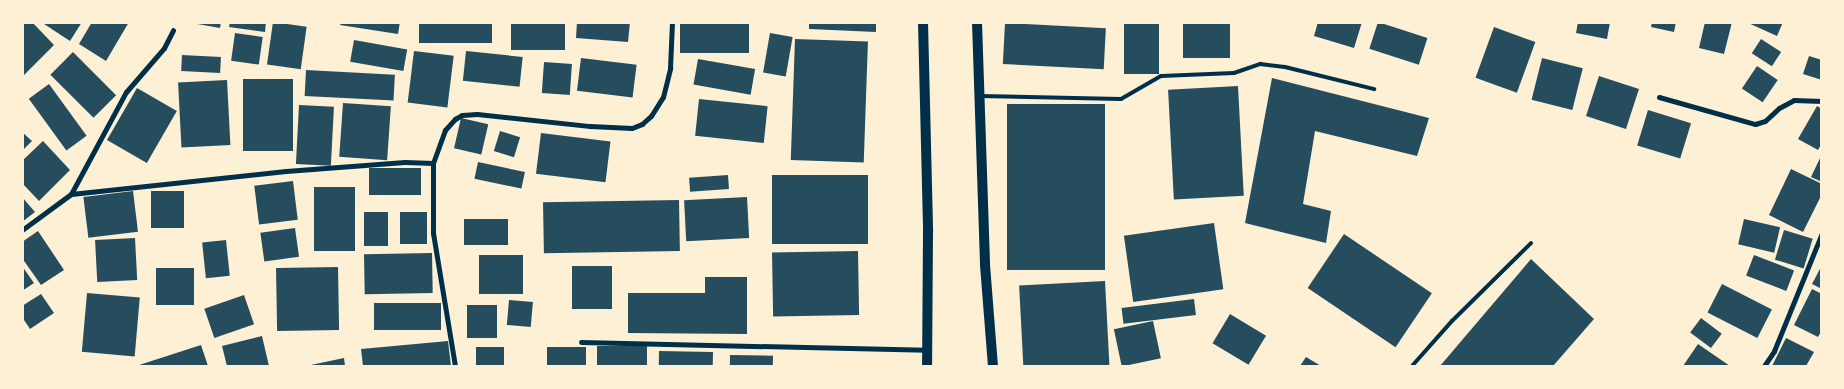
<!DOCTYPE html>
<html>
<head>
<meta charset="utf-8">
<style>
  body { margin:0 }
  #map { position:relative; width:1844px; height:389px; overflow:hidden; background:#fdf0d5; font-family:Karla,sans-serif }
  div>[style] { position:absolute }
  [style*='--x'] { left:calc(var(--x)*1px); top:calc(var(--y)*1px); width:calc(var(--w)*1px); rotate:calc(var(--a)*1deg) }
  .building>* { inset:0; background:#264d5e; transform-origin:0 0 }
  .service>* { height:4px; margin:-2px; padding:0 2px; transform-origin:2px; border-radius:2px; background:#003049 }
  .minor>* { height:5px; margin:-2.5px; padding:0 2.5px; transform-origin:2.5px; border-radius:2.5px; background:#003049 }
  .secondary>* { height:10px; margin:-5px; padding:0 5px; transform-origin:5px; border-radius:5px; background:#003049 }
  span { translate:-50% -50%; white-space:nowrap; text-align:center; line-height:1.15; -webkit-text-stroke:5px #fdf0d5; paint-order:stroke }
  .frame { position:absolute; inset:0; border:24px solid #fdf0d5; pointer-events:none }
</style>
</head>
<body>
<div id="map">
  <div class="building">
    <i style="clip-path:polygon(22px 22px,32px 22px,54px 45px,22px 77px)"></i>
    <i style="clip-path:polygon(41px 22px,82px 22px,70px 41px)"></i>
    <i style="clip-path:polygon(92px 22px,129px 22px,106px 61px,79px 44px)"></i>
    <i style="clip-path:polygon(186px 22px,221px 22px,220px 28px)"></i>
    <i style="clip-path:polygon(230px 22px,266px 22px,265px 32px,229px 27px)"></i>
    <i style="left:273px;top:22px;width:34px;height:43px;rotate:8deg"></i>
    <i style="clip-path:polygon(341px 22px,400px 22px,398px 34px,340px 25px)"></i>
    <i style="left:419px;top:22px;width:73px;height:21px"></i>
    <i style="left:511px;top:22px;width:54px;height:28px"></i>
    <i style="clip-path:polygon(577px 22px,630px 22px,628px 42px,576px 38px)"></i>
    <i style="left:680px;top:22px;width:69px;height:31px"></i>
    <i style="clip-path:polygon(809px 22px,876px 22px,876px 32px,809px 29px)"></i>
    <i style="left:1124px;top:22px;width:35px;height:52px"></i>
    <i style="left:1183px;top:22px;width:47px;height:36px"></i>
    <i style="clip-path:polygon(1318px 22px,1362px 22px,1354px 48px,1314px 36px)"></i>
    <i style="left:1378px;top:22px;width:52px;height:28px;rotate:18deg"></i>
    <i style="clip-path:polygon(1578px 22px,1610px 22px,1607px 39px,1576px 33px)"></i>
    <i style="clip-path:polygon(1652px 22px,1676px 22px,1674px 32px,1651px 27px)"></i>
    <i style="clip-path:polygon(1705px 22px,1732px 22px,1724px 54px,1699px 48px)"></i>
    <i style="clip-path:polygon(1746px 22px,1783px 22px,1777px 36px)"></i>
    <i style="left:1005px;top:23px;width:101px;height:41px;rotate:3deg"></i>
    <i style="left:1494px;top:27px;width:44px;height:54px;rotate:20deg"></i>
    <i style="left:235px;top:33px;width:28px;height:28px;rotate:8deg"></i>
    <i style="left:770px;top:33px;width:23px;height:40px;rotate:10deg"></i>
    <i style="left:795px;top:39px;width:73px;height:121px;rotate:2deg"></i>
    <i style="left:1761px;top:39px;width:24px;height:17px;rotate:33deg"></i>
    <i style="left:354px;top:40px;width:54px;height:22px;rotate:10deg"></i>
    <i style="left:414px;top:51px;width:40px;height:52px;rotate:7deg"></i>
    <i style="left:466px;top:51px;width:57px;height:30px;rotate:6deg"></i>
    <i style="left:73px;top:52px;width:61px;height:32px;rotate:45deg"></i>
    <i style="left:182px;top:55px;width:39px;height:16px;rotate:3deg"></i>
    <i style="clip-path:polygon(1809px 56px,1822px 60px,1822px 80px,1803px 74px)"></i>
    <i style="left:581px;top:58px;width:56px;height:33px;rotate:7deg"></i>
    <i style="left:1542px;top:58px;width:42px;height:43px;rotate:14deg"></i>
    <i style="left:698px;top:59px;width:58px;height:26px;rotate:10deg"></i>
    <i style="left:544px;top:62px;width:28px;height:31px;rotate:4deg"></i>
    <i style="left:1757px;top:66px;width:25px;height:27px;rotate:34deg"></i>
    <i style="left:306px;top:70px;width:89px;height:26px;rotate:3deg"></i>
    <i style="left:1599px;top:76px;width:42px;height:42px;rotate:18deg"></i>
    <i style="clip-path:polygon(1272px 78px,1429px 118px,1417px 156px,1315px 131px,1303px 204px,1331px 211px,1326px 243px,1245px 223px)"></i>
    <i style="left:243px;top:79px;width:50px;height:72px"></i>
    <i style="left:227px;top:80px;width:65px;height:49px;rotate:87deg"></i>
    <i style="left:49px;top:84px;width:64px;height:25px;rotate:54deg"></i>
    <i style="left:1238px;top:86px;width:110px;height:70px;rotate:87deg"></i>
    <i style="left:137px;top:88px;width:46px;height:60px;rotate:30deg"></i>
    <i style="left:699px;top:99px;width:69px;height:37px;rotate:6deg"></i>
    <i style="left:343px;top:103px;width:48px;height:54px;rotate:4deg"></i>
    <i style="left:1007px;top:104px;width:98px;height:166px"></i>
    <i style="left:299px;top:105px;width:35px;height:59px;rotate:3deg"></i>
    <i style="clip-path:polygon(1817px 106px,1822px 109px,1822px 143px,1818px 150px,1798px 139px)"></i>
    <i style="left:1648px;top:110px;width:45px;height:37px;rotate:17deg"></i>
    <i style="left:461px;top:118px;width:28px;height:31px;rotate:13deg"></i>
    <i style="left:500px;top:131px;width:21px;height:21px;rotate:17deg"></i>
    <i style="clip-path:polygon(22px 132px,32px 141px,22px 151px)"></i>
    <i style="left:541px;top:133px;width:70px;height:41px;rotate:7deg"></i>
    <i style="clip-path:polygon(43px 141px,70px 170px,39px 201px,22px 183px,22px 161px)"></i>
    <i style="clip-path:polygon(1822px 154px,1822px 182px,1811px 177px)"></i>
    <i style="left:478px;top:162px;width:48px;height:17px;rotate:12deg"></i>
    <i style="left:369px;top:168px;width:52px;height:27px"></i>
    <i style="clip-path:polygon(1791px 169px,1822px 184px,1822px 194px,1803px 232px,1769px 215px)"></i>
    <i style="left:728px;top:175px;width:14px;height:39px;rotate:86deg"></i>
    <i style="left:772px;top:175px;width:96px;height:69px"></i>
    <i style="left:293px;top:181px;width:39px;height:39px;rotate:83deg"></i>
    <i style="left:314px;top:187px;width:41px;height:64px"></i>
    <i style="left:133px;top:191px;width:41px;height:50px;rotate:83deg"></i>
    <i style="left:151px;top:191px;width:33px;height:37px"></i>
    <i style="clip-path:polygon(22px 197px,35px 212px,22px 222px)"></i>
    <i style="left:747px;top:197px;width:41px;height:63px;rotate:87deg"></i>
    <i style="left:679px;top:200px;width:51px;height:136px;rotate:89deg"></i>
    <i style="left:388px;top:212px;width:34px;height:24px;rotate:90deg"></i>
    <i style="left:400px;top:212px;width:27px;height:32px"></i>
    <i style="left:464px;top:219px;width:44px;height:26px"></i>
    <i style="left:1744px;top:219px;width:37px;height:26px;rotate:13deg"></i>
    <i style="left:1214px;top:223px;width:67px;height:91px;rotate:82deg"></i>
    <i style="left:295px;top:228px;width:29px;height:35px;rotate:82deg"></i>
    <i style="left:1784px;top:230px;width:30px;height:31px;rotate:17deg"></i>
    <i style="clip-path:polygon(38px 231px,64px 270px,41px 285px,22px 258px,22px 242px)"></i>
    <i style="left:1344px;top:234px;width:106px;height:65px;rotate:34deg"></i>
    <i style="left:135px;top:238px;width:42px;height:40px;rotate:87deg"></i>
    <i style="left:226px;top:240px;width:36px;height:24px;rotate:84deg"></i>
    <i style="left:858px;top:251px;width:64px;height:86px;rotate:89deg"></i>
    <i style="left:432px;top:253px;width:40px;height:68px;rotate:89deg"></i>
    <i style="left:479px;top:255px;width:44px;height:39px"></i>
    <i style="left:1754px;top:255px;width:43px;height:22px;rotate:21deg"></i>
    <i style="clip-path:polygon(1531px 259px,1594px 319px,1553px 366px,1440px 366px)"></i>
    <i style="clip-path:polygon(1822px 265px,1822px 289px,1812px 284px)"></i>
    <i style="clip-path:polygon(22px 266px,34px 283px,22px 291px)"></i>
    <i style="left:572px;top:266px;width:40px;height:43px"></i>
    <i style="left:338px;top:267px;width:63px;height:62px;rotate:89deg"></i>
    <i style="left:156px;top:268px;width:38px;height:37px"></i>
    <i style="clip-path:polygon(705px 277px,747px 277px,747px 334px,628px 333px,628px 293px,705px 293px)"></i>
    <i style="left:1105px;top:281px;width:85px;height:86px;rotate:87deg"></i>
    <i style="left:1722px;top:284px;width:56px;height:32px;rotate:27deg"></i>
    <i style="clip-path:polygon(1812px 289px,1822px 294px,1822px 330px,1818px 337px,1794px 325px)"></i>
    <i style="left:87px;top:293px;width:53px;height:59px;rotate:5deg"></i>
    <i style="clip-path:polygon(41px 294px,54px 313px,30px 329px,22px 317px,22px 306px)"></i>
    <i style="left:244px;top:295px;width:31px;height:42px;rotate:71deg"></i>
    <i style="left:1194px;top:299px;width:16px;height:73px;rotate:83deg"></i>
    <i style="left:509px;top:300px;width:24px;height:25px;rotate:5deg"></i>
    <i style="left:441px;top:303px;width:27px;height:67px;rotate:90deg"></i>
    <i style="left:467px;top:305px;width:30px;height:33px"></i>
    <i style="left:1230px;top:314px;width:42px;height:34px;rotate:31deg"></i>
    <i style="left:1701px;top:318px;width:26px;height:18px;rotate:37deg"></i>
    <i style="left:1153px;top:321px;width:38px;height:40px;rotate:78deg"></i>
    <i style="clip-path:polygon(262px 336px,269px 366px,227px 366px,222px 346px)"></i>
    <i style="clip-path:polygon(1786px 338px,1814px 352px,1806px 366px,1772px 366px)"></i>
    <i style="clip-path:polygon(448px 341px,451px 366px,363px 366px,361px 349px)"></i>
    <i style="clip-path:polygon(1698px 344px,1730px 366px,1683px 366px)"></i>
    <i style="clip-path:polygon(201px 345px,208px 366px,136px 366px)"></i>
    <i style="left:597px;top:346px;width:50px;height:20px"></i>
    <i style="left:476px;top:347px;width:28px;height:19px"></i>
    <i style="left:547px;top:347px;width:39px;height:19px"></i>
    <i style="left:659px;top:351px;width:54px;height:15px;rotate:1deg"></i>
    <i style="left:730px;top:355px;width:43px;height:11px;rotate:1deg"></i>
    <i style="clip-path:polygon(1306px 357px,1321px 366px,1300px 366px)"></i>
    <i style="clip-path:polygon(344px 358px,345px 366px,306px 366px)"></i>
  </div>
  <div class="service">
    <i style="--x:980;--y:96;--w:141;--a:1.2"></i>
    <i style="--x:1121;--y:99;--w:46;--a:-29.9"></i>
    <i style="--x:1161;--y:76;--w:73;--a:-2.4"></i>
    <i style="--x:1234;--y:73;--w:28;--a:-19"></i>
    <i style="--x:1260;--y:64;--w:25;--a:7"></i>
    <i style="--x:1285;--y:67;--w:92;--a:13.9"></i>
    <i style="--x:1412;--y:366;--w:60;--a:-48.4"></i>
    <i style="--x:1452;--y:321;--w:111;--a:-44.6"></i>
  </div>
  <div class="minor">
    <i style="--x:1659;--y:97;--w:100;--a:15.7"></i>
    <i style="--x:1755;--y:124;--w:10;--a:-17"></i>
    <i style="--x:1765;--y:121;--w:19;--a:-43"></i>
    <i style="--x:1779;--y:108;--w:17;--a:-28"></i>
    <i style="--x:1794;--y:100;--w:28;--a:2"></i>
    <i style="--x:433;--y:163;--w:70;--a:90"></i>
    <i style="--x:433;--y:233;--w:135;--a:80.6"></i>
    <i style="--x:71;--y:194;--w:116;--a:-61.7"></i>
    <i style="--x:126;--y:92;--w:58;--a:-49.2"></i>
    <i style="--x:164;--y:48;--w:20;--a:-63"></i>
    <i style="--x:22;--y:230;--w:61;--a:-36.3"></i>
    <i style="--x:71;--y:194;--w:216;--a:-6.1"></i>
    <i style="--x:286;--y:171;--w:119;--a:-4.3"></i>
    <i style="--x:405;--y:162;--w:28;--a:2"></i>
    <i style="--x:433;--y:163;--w:35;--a:-70"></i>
    <i style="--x:445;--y:130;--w:15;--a:-48"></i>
    <i style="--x:455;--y:119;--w:8;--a:-30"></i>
    <i style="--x:462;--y:115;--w:15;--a:-4"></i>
    <i style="--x:477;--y:114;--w:114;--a:6.1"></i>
    <i style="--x:590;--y:126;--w:42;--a:2.7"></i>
    <i style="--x:632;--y:128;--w:11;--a:-22"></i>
    <i style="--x:642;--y:124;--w:12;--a:-42"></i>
    <i style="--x:651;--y:116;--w:22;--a:-58"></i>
    <i style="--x:663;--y:97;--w:30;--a:-76"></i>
    <i style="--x:670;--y:68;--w:46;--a:-87.5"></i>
    <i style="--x:581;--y:342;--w:345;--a:1.3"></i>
    <i style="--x:1764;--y:366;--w:18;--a:-56"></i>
    <i style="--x:1774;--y:351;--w:127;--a:-67.9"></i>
  </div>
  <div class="secondary">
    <i style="--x:923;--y:22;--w:210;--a:88.6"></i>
    <i style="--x:928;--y:232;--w:134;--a:90.4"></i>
    <i style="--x:977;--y:22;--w:243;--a:88.1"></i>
    <i style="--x:985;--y:265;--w:101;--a:85.5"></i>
  </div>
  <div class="frame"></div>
</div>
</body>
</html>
